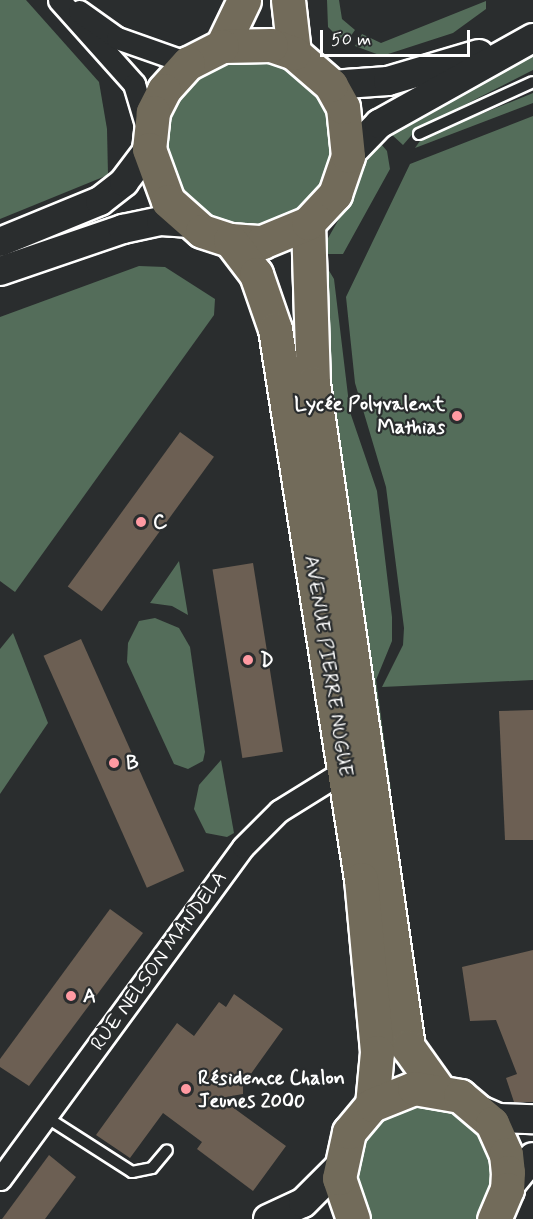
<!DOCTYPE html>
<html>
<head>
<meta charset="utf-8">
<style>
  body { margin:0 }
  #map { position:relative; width:533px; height:1219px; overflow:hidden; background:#2a2d2e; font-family:Mynerve,sans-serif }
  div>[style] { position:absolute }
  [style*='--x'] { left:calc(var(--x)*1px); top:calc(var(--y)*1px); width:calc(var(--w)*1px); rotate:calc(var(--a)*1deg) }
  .green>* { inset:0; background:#546d5a }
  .round { border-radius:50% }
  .building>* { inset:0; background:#6c5f53; transform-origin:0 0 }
  .roads { filter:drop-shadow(2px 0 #fff) drop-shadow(-2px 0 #fff) drop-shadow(0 2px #fff) drop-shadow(0 -2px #fff) }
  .service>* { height:10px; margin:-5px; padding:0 5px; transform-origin:5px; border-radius:5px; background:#2a2d2e }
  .minor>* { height:21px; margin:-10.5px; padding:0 10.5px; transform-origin:10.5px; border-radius:10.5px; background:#2a2d2e }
  .secondary>* { height:28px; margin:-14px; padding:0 14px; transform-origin:14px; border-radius:14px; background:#2a2d2e }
  .primary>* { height:33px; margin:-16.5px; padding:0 16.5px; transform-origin:16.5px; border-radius:16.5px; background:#726b5a }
  .dots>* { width:16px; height:16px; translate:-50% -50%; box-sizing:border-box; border:3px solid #2a2d2e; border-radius:50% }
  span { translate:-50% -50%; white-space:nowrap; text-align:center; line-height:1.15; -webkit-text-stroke:4.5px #2a2d2e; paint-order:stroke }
  .poi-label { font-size:20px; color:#fff; font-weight:700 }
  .right { translate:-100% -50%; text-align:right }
  .left { translate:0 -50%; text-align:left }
  .street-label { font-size:20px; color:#fff }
  .scale { position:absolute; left:320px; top:30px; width:150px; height:27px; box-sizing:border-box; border:3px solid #fff; border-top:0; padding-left:8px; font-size:18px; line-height:21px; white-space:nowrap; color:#fff; -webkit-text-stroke:4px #2a2d2e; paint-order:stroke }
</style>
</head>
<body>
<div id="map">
  <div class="green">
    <i style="clip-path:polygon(0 0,26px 0,99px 82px,107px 129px,108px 175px,0 219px)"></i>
    <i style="clip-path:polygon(327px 0,339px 0,342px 19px,355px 30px,345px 44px,328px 27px)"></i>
    <i style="clip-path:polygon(486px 1px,486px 9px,453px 33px,382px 56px,355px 46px,362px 34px,381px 43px)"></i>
    <i style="clip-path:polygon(533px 54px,533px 70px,417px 129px,403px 145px,390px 133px)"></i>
    <i class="round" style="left:165px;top:58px;width:170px;height:170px"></i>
    <i style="clip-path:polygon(533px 93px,533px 103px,415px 148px,422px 138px)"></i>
    <i style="clip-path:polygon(533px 116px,533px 680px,382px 687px,403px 645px,404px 628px,386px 487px,355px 383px,346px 297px,410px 164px)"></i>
    <i style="clip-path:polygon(376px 138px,387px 151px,390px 169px,343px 254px,319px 254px,356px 189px)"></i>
    <i style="clip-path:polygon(139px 266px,165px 267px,215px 299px,214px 315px,15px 592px,0 581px,0 317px)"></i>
    <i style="clip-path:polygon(328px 269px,334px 279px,350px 412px,377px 491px,392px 617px,392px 641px,376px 680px,391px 790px,384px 783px,324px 382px,318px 270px)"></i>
    <i style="clip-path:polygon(179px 561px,188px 615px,172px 606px,150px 603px)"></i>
    <i style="clip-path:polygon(155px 618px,179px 628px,190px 647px,205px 752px,203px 761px,188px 769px,174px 764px,127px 662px,128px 643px,139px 621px)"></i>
    <i style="clip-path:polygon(13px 633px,48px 723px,0 794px,0 649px)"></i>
    <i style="clip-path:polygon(221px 760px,234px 833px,227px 837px,206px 833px,194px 809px,199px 785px)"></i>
    <i style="clip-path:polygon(418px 1102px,463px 1114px,489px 1144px,496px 1176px,480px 1219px,367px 1219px,355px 1198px,355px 1149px,377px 1118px)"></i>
  </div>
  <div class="building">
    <i style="left:180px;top:432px;width:42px;height:191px;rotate:36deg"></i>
    <i style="left:253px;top:563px;width:191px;height:41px;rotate:81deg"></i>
    <i style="left:81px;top:639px;width:254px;height:41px;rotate:66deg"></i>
    <i style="clip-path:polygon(533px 710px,533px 840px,505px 840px,499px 711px)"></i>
    <i style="clip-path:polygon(110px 909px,143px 933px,29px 1086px,0 1067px,0 1059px)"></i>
    <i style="clip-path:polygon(533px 950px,533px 1102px,514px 1102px,506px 1078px,517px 1074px,496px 1020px,470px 1021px,462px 967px)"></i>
    <i style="clip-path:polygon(234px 994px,283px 1029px,243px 1085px,243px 1094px,220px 1098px,286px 1146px,253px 1191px,197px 1149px,202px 1142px,163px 1113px,130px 1158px,96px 1135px,177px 1023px,194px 1036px,219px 1002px,226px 1007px)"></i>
    <i style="clip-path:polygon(49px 1155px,76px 1177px,45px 1219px,2px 1219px)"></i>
  </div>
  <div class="roads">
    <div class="service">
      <i style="--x:419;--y:134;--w:125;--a:-24.5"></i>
      <i style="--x:46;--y:1117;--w:102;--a:32.6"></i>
      <i style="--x:132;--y:1172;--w:20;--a:-11"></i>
      <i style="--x:152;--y:1168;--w:23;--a:-50"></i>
    </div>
    <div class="minor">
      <i style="--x:59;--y:0;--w:113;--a:48.2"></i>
      <i style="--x:134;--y:84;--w:46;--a:73.5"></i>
      <i style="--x:79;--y:11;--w:47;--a:35.4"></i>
      <i style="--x:117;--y:38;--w:75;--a:19.4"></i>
      <i style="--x:0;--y:1179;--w:411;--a:-53.8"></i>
      <i style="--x:243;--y:847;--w:51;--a:-45"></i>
      <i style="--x:279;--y:811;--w:78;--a:-31.8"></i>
    </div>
    <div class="secondary">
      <i style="--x:331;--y:85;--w:57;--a:-4"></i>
      <i style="--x:388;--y:81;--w:95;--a:-16.5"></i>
      <i style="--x:348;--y:156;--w:45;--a:-45.9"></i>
      <i style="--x:379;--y:124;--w:176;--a:-29.2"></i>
      <i style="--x:0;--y:242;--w:108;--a:-22.3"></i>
      <i style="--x:100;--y:201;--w:31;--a:-38"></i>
      <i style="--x:124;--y:182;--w:41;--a:-52.9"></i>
      <i style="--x:0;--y:271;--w:130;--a:-18.9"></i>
      <i style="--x:123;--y:229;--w:39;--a:-12"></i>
      <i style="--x:161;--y:221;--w:29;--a:4"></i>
      <i style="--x:480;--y:1110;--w:20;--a:24"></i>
      <i style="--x:498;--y:1118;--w:35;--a:2"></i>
      <i style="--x:507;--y:1189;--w:41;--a:-50.9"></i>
      <i style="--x:268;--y:1219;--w:38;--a:-25"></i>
      <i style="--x:303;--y:1203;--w:51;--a:-45"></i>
    </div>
    <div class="primary">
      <i style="--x:288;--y:0;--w:53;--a:83.5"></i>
      <i style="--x:222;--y:46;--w:51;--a:-64.4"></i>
      <i style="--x:308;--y:223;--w:160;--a:88.2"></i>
      <i style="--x:313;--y:383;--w:671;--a:81.86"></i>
      <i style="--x:408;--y:1047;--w:52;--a:54.5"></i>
      <i style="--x:230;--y:240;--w:32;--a:4"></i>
      <i style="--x:262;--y:242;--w:50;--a:-22.4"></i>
      <i style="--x:308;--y:223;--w:40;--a:-47"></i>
      <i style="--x:335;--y:194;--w:40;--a:-71.1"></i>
      <i style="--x:348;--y:156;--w:49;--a:-95.8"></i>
      <i style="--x:343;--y:107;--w:25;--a:-119"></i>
      <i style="--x:331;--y:85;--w:49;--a:-139.1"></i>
      <i style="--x:294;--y:53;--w:24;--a:-161"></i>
      <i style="--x:271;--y:45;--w:49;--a:178.8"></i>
      <i style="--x:222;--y:46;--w:38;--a:153"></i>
      <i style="--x:188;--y:63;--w:36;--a:132"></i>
      <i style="--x:164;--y:90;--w:25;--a:117"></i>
      <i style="--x:153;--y:112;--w:37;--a:96"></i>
      <i style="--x:149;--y:149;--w:55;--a:69.9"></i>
      <i style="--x:168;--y:201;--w:45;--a:41.4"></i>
      <i style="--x:202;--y:231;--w:29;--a:18"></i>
      <i style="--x:230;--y:240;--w:43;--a:52.6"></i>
      <i style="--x:256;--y:274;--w:58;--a:70.9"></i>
      <i style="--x:275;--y:329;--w:557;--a:81.11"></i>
      <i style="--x:361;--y:879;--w:174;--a:84.7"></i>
      <i style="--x:377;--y:1052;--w:53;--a:95.4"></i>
      <i style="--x:353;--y:1219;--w:43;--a:-108.9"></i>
      <i style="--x:339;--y:1178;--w:47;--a:-77.7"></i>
      <i style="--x:349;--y:1132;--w:35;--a:-50"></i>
      <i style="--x:372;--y:1105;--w:45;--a:-22"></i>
      <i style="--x:414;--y:1088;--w:47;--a:9.9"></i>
      <i style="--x:460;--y:1096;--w:42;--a:40.2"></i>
      <i style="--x:492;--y:1123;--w:34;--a:66"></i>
      <i style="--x:506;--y:1154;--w:18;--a:84"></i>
      <i style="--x:508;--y:1172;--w:17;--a:93"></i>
      <i style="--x:507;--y:1189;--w:33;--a:113"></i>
    </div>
  </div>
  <div class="dots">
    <i style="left:457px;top:416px;background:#ff9aa2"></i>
    <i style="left:141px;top:522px;background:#ff9aa2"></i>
    <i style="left:248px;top:660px;background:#ff9aa2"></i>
    <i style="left:114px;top:763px;background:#ff9aa2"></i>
    <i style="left:71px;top:996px;background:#ff9aa2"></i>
    <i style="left:186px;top:1089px;background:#ff9aa2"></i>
  </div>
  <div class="poi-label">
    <span class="right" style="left:445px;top:416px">Lycée Polyvalent<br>Mathias</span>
    <span class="left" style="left:153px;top:522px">C</span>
    <span class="left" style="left:260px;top:660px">D</span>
    <span class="left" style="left:126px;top:763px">B</span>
    <span class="left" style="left:83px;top:996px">A</span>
    <span class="left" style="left:198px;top:1090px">Résidence Chalon<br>Jeunes 2000</span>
  </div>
  <div class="street-label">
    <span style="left:328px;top:666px;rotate:81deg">AVENUE PIERRE NUGUE</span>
    <span style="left:159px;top:961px;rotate:-54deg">RUE NELSON MANDELA</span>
  </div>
  <div class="scale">50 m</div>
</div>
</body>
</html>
